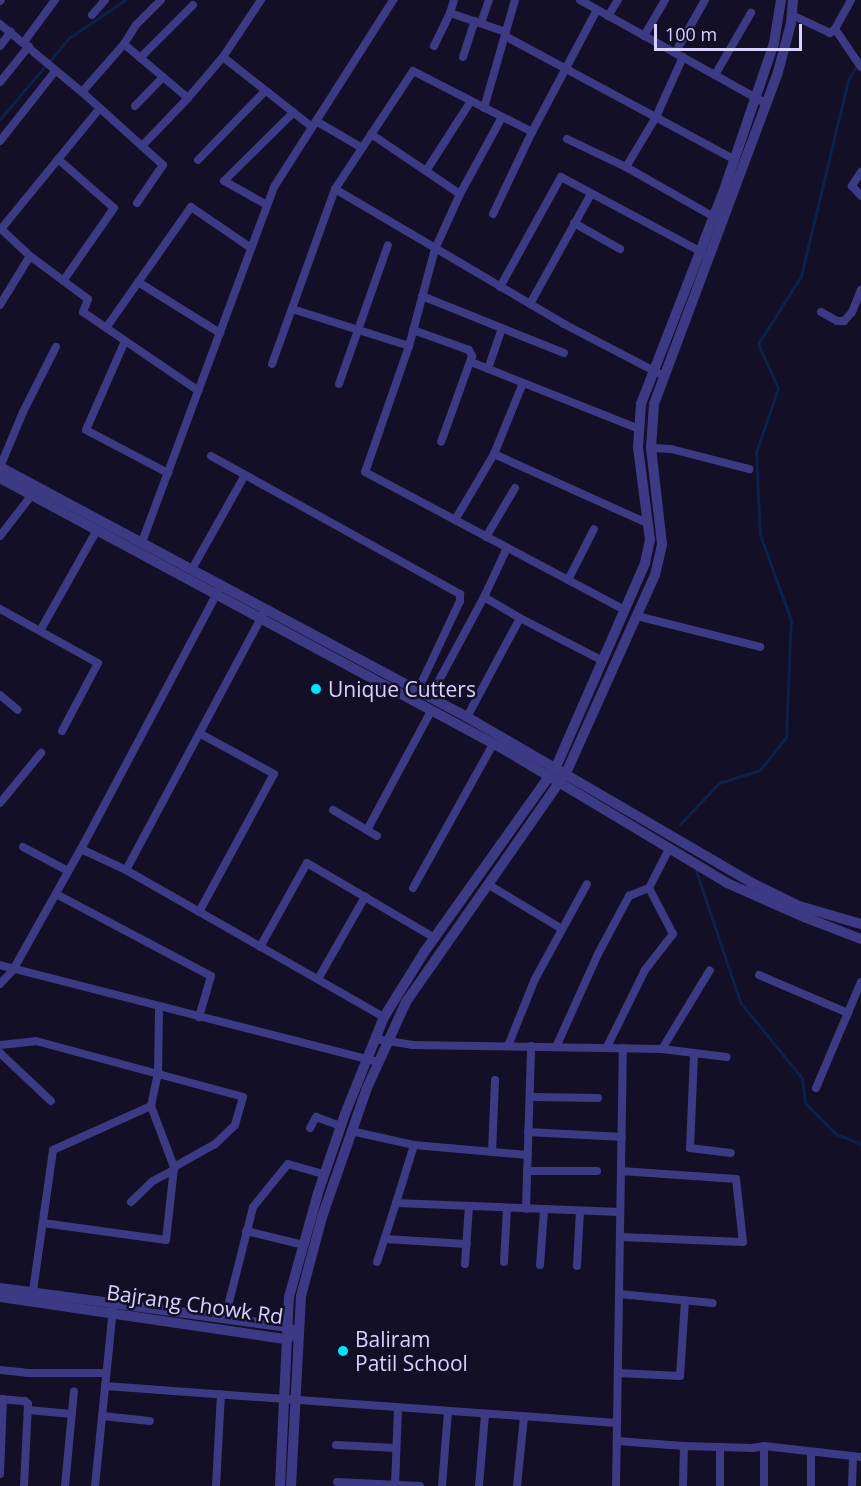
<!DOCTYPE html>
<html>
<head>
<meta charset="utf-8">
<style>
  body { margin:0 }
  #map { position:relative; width:861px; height:1486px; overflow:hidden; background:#130f26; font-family:"Open Sans",sans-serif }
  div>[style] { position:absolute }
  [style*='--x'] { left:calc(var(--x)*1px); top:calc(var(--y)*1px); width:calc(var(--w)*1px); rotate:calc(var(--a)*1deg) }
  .stream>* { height:3px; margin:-1.5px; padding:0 1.5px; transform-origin:1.5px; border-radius:1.5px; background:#0c2248 }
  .minor>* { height:8px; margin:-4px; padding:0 4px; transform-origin:4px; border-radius:4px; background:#3d3a85 }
  .tertiary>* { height:10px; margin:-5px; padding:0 5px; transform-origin:5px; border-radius:5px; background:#3d3a85 }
  .dots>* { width:16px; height:16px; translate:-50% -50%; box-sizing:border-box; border:3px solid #130f26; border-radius:50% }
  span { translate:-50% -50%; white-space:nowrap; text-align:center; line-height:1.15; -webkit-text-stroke:5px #130f26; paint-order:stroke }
  .poi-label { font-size:21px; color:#d9d4ff }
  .left { translate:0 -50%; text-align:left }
  .street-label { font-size:21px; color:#d9d4ff }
  .scale { position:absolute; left:654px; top:24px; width:148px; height:27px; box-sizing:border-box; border:3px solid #d9d4ff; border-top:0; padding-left:8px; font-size:18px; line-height:21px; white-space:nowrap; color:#d9d4ff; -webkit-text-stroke:4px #130f26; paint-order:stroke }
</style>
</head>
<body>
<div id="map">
  <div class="stream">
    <i style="--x:0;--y:119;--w:106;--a:-49.6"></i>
    <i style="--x:69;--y:38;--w:68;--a:-34.2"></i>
    <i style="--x:680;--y:824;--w:57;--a:-46.4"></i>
    <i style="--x:719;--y:783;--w:43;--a:-17.6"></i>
    <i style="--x:760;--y:770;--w:42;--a:-51.8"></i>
    <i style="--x:786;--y:737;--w:117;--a:-87.6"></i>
    <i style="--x:791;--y:620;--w:90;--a:-110"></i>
    <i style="--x:760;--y:535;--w:83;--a:-92.8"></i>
    <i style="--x:756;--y:452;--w:68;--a:-71"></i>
    <i style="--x:778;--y:388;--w:48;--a:-114.4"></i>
    <i style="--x:758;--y:344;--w:80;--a:-57.7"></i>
    <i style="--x:801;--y:276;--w:202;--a:-76.5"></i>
    <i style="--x:848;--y:80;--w:26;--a:-59"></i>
    <i style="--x:696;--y:871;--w:138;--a:71.4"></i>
    <i style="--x:740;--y:1002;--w:98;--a:50.8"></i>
    <i style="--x:802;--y:1078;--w:25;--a:83"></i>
    <i style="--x:805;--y:1103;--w:44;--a:45"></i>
    <i style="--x:836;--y:1134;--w:27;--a:22"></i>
  </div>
  <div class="minor">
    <i style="--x:454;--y:0;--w:14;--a:107"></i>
    <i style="--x:450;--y:13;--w:59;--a:18.7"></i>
    <i style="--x:580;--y:0;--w:214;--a:29.1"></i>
    <i style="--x:0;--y:1;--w:1;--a:-45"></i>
    <i style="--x:92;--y:15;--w:20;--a:-49"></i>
    <i style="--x:792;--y:15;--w:42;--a:25.3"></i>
    <i style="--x:830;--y:33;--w:6;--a:-39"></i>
    <i style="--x:835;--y:29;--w:33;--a:-61"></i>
    <i style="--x:608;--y:16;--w:19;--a:-58"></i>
    <i style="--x:481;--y:23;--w:24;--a:-71"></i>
    <i style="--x:0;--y:24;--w:107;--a:39.7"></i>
    <i style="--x:82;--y:92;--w:109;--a:42"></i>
    <i style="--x:163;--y:165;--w:46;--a:124.4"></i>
    <i style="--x:835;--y:29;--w:46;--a:55.6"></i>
    <i style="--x:505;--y:36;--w:261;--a:28.3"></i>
    <i style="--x:644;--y:36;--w:42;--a:-59.7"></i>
    <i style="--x:24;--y:42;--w:52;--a:-53.6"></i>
    <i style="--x:124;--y:44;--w:84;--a:40.2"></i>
    <i style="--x:0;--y:46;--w:18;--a:-52"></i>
    <i style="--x:434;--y:46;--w:37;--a:-64"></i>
    <i style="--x:675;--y:53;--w:61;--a:-60.5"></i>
    <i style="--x:223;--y:57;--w:113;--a:38.2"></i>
    <i style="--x:463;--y:57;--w:38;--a:-72"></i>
    <i style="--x:140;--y:58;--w:75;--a:-45"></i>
    <i style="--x:715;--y:75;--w:72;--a:-59.9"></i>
    <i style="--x:0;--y:82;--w:46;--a:-51.1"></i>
    <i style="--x:82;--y:92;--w:64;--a:-48.8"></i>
    <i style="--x:124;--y:44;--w:22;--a:-58"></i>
    <i style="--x:136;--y:25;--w:35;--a:-45"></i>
    <i style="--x:135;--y:106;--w:40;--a:-46"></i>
    <i style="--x:484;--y:108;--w:112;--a:-74"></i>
    <i style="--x:502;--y:117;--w:88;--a:118.6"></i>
    <i style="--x:460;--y:194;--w:60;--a:114.4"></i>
    <i style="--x:435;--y:249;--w:100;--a:105"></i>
    <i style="--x:409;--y:346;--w:133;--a:109.2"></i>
    <i style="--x:365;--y:472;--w:294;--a:28"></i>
    <i style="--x:316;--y:121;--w:53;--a:30.4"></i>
    <i style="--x:371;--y:134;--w:107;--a:34"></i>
    <i style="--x:567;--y:139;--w:65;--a:25.4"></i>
    <i style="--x:626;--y:167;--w:101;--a:29.6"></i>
    <i style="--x:0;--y:141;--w:90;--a:-51.7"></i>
    <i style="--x:142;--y:146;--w:66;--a:-46.2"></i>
    <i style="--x:188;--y:98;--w:54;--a:-49.5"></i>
    <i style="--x:223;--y:57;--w:69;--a:-56.3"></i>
    <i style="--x:58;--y:159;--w:74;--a:41.2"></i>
    <i style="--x:114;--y:208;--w:89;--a:124.9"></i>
    <i style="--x:198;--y:160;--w:96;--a:-45.8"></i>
    <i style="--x:626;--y:167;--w:58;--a:-59"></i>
    <i style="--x:656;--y:117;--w:66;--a:-65.8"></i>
    <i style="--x:426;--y:171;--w:83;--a:-57.3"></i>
    <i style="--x:861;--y:172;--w:17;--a:123"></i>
    <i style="--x:852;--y:186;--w:13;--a:48"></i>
    <i style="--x:335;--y:189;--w:266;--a:30.5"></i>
    <i style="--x:564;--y:324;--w:113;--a:27.5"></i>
    <i style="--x:267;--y:205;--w:49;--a:-150.8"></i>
    <i style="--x:224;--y:181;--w:98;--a:-44.6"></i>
    <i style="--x:493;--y:214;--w:91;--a:-64.6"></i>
    <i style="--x:532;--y:132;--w:138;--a:-62"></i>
    <i style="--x:574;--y:223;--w:53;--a:29.5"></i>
    <i style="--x:0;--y:228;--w:41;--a:43"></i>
    <i style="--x:30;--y:256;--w:72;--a:36.6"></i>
    <i style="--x:88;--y:299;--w:14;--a:111"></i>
    <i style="--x:83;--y:312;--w:140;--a:34.3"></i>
    <i style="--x:1;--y:229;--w:156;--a:-50.7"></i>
    <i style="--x:138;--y:282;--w:97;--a:31.9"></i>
    <i style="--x:500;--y:287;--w:126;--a:-61"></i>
    <i style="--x:561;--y:177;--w:163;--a:28.1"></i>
    <i style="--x:422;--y:296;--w:153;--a:21.9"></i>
    <i style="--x:530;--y:304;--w:126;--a:-61"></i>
    <i style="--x:0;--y:305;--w:57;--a:-58.5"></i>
    <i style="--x:292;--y:309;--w:123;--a:17.5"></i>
    <i style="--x:821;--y:312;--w:18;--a:29"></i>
    <i style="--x:837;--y:321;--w:7;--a:0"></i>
    <i style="--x:844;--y:321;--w:12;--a:-48"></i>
    <i style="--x:852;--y:312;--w:24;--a:-68"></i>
    <i style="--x:106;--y:328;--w:148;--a:-54.9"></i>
    <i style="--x:191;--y:207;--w:73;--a:34.3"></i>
    <i style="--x:413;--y:330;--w:59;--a:19.7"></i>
    <i style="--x:469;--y:350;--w:7;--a:63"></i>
    <i style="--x:472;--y:356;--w:91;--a:109.8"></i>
    <i style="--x:125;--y:341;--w:97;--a:113.7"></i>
    <i style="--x:86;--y:430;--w:93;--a:27.7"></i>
    <i style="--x:471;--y:362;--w:181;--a:21.7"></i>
    <i style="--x:272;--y:364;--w:186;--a:-70.2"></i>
    <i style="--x:335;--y:189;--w:141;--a:-56.5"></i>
    <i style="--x:413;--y:71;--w:134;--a:27.1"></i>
    <i style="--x:488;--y:369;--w:43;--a:-71.1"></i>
    <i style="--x:523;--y:383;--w:77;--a:112.2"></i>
    <i style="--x:494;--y:454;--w:170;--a:24.3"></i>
    <i style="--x:339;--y:384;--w:147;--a:-70.6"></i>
    <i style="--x:651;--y:448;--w:20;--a:3"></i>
    <i style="--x:671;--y:449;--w:81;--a:14.4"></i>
    <i style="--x:211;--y:456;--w:285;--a:29"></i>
    <i style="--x:460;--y:594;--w:7;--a:90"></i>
    <i style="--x:460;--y:601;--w:98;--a:115.3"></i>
    <i style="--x:0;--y:467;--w:60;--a:-67.3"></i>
    <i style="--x:23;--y:412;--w:73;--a:-63.1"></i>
    <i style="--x:455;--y:520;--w:77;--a:-59.4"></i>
    <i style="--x:0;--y:536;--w:56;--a:-52.3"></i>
    <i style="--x:486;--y:537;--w:57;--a:-59.4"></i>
    <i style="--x:142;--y:542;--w:379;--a:-69.6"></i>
    <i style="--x:274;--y:187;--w:222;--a:-57.5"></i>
    <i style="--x:507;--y:548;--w:54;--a:115.1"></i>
    <i style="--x:484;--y:597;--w:42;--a:30.3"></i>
    <i style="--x:192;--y:569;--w:108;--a:-60.6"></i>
    <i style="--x:568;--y:580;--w:57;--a:-63"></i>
    <i style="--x:0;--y:609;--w:112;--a:28.9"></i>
    <i style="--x:98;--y:663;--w:77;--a:117.9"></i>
    <i style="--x:637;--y:616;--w:127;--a:14.1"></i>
    <i style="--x:40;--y:631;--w:116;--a:-60.6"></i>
    <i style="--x:0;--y:695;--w:23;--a:40"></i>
    <i style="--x:430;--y:697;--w:114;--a:-61.6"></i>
    <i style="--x:467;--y:717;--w:112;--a:-61.8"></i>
    <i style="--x:520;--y:618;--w:93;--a:27.4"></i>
    <i style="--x:0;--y:803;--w:65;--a:-50.6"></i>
    <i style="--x:333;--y:810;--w:51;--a:30.6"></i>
    <i style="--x:367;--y:830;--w:135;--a:-61.7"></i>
    <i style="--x:23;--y:847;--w:51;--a:28.1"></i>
    <i style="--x:81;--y:849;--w:50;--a:25"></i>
    <i style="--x:126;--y:870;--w:297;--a:29.7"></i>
    <i style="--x:126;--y:870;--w:290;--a:-61.8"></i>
    <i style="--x:489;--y:885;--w:85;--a:31.1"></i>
    <i style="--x:413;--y:888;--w:165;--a:-60.9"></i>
    <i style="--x:649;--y:888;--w:44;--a:-62.9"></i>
    <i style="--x:56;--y:894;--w:175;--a:27.9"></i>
    <i style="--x:211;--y:976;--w:43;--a:106.3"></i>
    <i style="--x:199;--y:912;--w:157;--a:-61.5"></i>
    <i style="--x:274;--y:774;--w:85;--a:-151.3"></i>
    <i style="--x:260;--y:947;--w:96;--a:-60.8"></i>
    <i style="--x:307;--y:863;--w:148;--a:30.4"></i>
    <i style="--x:0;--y:965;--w:391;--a:14.4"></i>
    <i style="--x:759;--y:975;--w:97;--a:23.1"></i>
    <i style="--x:318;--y:979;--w:95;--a:-60.2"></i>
    <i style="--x:0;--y:984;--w:19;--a:-47"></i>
    <i style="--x:13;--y:970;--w:139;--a:-60.7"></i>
    <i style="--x:81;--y:849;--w:293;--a:-62"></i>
    <i style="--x:375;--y:1039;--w:37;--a:9"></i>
    <i style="--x:412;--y:1045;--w:250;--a:0.9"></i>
    <i style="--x:662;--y:1049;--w:65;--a:7"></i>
    <i style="--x:0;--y:1045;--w:36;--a:-6"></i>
    <i style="--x:36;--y:1041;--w:214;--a:15.1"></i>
    <i style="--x:243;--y:1097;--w:29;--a:106"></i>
    <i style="--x:235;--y:1125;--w:28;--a:136"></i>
    <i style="--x:215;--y:1144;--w:47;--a:150.7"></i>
    <i style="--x:508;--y:1046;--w:72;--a:-68.1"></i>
    <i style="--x:535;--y:979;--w:108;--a:-61.3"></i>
    <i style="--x:556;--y:1047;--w:102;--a:-65.7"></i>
    <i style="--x:598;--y:954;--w:66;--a:-61.9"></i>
    <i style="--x:629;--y:896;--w:22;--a:-22"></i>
    <i style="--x:649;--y:888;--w:52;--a:62.4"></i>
    <i style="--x:673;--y:934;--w:46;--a:127.9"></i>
    <i style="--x:645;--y:970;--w:86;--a:116.3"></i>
    <i style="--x:662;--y:1049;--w:92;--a:-58.7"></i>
    <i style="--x:0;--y:1053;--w:70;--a:43.3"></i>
    <i style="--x:694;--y:1054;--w:94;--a:92.4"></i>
    <i style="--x:690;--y:1148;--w:41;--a:7"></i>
    <i style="--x:816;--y:1088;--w:115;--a:-67"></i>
    <i style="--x:530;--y:1097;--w:68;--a:0.8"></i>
    <i style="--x:310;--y:1128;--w:13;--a:-61"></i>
    <i style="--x:316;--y:1117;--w:27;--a:20"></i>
    <i style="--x:351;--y:1131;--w:65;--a:12.5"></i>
    <i style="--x:414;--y:1145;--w:114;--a:5"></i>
    <i style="--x:528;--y:1132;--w:94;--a:3"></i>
    <i style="--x:414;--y:1145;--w:61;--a:107.2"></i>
    <i style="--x:396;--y:1203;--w:224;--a:2.3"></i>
    <i style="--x:492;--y:1152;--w:72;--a:-87.6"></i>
    <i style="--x:527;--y:1171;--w:70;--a:0"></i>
    <i style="--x:131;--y:1202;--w:30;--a:-44"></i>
    <i style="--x:153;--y:1181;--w:24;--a:-28"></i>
    <i style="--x:526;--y:1209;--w:163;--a:-88.2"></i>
    <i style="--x:43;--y:1223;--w:124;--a:7.9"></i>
    <i style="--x:166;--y:1240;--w:73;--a:-83.7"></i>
    <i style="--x:174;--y:1167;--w:65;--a:-110.7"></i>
    <i style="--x:151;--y:1106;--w:33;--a:-78"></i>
    <i style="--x:158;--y:1074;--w:67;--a:-89.1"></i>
    <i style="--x:246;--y:1231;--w:60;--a:13.6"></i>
    <i style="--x:620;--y:1237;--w:123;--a:2.3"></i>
    <i style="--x:743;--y:1242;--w:63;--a:-96.3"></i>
    <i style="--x:736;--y:1179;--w:115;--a:-176"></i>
    <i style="--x:385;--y:1239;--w:82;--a:3.5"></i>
    <i style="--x:377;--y:1262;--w:62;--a:-72.1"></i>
    <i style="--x:504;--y:1262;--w:54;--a:-86.8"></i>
    <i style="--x:465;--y:1264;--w:58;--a:-86.1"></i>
    <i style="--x:540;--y:1265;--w:55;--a:-85.8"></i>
    <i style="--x:577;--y:1266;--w:55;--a:-86.9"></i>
    <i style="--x:619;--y:1294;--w:94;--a:5.5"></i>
    <i style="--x:32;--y:1298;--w:149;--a:-81.9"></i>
    <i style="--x:53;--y:1150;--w:107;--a:-24.2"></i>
    <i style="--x:225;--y:1318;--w:114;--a:-75.8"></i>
    <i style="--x:253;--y:1207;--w:55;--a:-50.9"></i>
    <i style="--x:288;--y:1164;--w:37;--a:16"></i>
    <i style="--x:0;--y:1370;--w:27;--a:6"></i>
    <i style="--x:27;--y:1373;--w:79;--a:0"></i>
    <i style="--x:618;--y:1373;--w:62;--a:2.8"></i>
    <i style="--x:680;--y:1376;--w:76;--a:-86.2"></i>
    <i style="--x:105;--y:1386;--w:513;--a:4.13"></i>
    <i style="--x:0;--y:1399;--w:25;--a:5"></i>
    <i style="--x:25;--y:1401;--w:4;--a:45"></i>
    <i style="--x:28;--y:1404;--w:82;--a:92.8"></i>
    <i style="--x:28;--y:1410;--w:44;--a:5.2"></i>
    <i style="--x:102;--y:1416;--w:48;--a:5.9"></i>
    <i style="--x:617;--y:1441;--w:67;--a:4.3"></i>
    <i style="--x:684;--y:1446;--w:68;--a:1.7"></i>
    <i style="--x:752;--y:1448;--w:12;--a:-9"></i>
    <i style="--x:764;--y:1446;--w:98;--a:6.5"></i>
    <i style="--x:336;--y:1445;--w:60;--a:2.9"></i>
    <i style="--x:764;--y:1446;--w:40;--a:90"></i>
    <i style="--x:720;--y:1447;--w:39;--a:90"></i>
    <i style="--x:0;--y:1474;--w:75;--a:-87.7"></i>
    <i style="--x:337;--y:1482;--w:83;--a:2.8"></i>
    <i style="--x:65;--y:1486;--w:95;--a:-84.6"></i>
    <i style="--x:95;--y:1486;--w:178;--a:-84.2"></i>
    <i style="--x:216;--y:1486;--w:92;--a:-86.9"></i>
    <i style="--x:395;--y:1486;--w:77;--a:-87.8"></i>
    <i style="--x:442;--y:1486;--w:74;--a:-85.4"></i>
    <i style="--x:479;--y:1486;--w:72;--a:-85.2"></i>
    <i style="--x:517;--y:1486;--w:69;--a:-84.2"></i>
    <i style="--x:616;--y:1486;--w:438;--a:-89.1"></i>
    <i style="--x:683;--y:1486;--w:40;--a:-88.6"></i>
    <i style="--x:811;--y:1486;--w:33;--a:-90"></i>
    <i style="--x:852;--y:1486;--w:30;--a:-88"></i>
  </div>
  <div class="tertiary">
    <i style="--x:0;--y:467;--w:530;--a:28.16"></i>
    <i style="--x:467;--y:717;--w:328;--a:30.2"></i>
    <i style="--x:750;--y:882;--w:55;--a:26.1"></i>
    <i style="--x:799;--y:906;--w:65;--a:16.2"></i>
    <i style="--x:0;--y:478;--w:574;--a:28.31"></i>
    <i style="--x:505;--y:750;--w:259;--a:30.9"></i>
    <i style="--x:727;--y:883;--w:84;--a:23.8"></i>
    <i style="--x:804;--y:917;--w:61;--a:21.1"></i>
    <i style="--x:0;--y:1288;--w:290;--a:7.7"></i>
    <i style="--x:287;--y:1327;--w:7;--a:27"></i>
    <i style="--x:0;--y:1297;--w:289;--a:8.4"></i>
    <i style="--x:286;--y:1339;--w:4;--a:-27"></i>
    <i style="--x:280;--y:1486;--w:189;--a:-87.3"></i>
    <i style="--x:289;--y:1297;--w:108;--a:-74.4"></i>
    <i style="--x:318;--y:1193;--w:83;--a:-71.1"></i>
    <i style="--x:345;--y:1114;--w:105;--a:-68.1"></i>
    <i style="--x:384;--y:1017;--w:78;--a:-58.2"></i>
    <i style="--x:425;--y:951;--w:226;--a:-54.6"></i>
    <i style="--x:556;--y:767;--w:223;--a:-66.4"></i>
    <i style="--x:645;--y:563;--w:24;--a:-78"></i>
    <i style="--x:650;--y:540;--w:94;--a:-97.4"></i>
    <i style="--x:638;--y:447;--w:43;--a:-86"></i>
    <i style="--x:641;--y:404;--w:226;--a:-68.8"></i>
    <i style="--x:723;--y:193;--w:158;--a:-71.2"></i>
    <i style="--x:774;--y:43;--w:44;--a:-80.8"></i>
    <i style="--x:291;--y:1486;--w:190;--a:-87"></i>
    <i style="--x:301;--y:1296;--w:82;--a:-75.1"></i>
    <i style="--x:322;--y:1217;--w:137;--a:-70.8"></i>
    <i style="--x:367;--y:1088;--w:94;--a:-65.6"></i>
    <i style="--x:406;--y:1002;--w:279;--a:-55.1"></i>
    <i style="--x:566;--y:773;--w:217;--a:-65.8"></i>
    <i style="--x:655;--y:575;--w:32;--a:-77"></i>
    <i style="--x:662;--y:544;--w:97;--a:-96.5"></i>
    <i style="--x:651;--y:448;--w:44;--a:-86.1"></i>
    <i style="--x:654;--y:404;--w:354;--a:-69.5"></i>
    <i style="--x:778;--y:72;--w:51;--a:-75.1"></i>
    <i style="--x:791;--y:23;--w:23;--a:-85"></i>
  </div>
  <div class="dots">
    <i style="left:316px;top:689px;background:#00e5ff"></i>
    <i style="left:343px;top:1351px;background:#00e5ff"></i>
  </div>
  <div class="poi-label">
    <span class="left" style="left:328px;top:689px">Unique Cutters</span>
    <span class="left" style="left:355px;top:1351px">Baliram<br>Patil School</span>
  </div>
  <div class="street-label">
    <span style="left:195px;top:1304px;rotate:8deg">Bajrang Chowk Rd</span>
  </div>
  <div class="scale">100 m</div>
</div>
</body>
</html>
